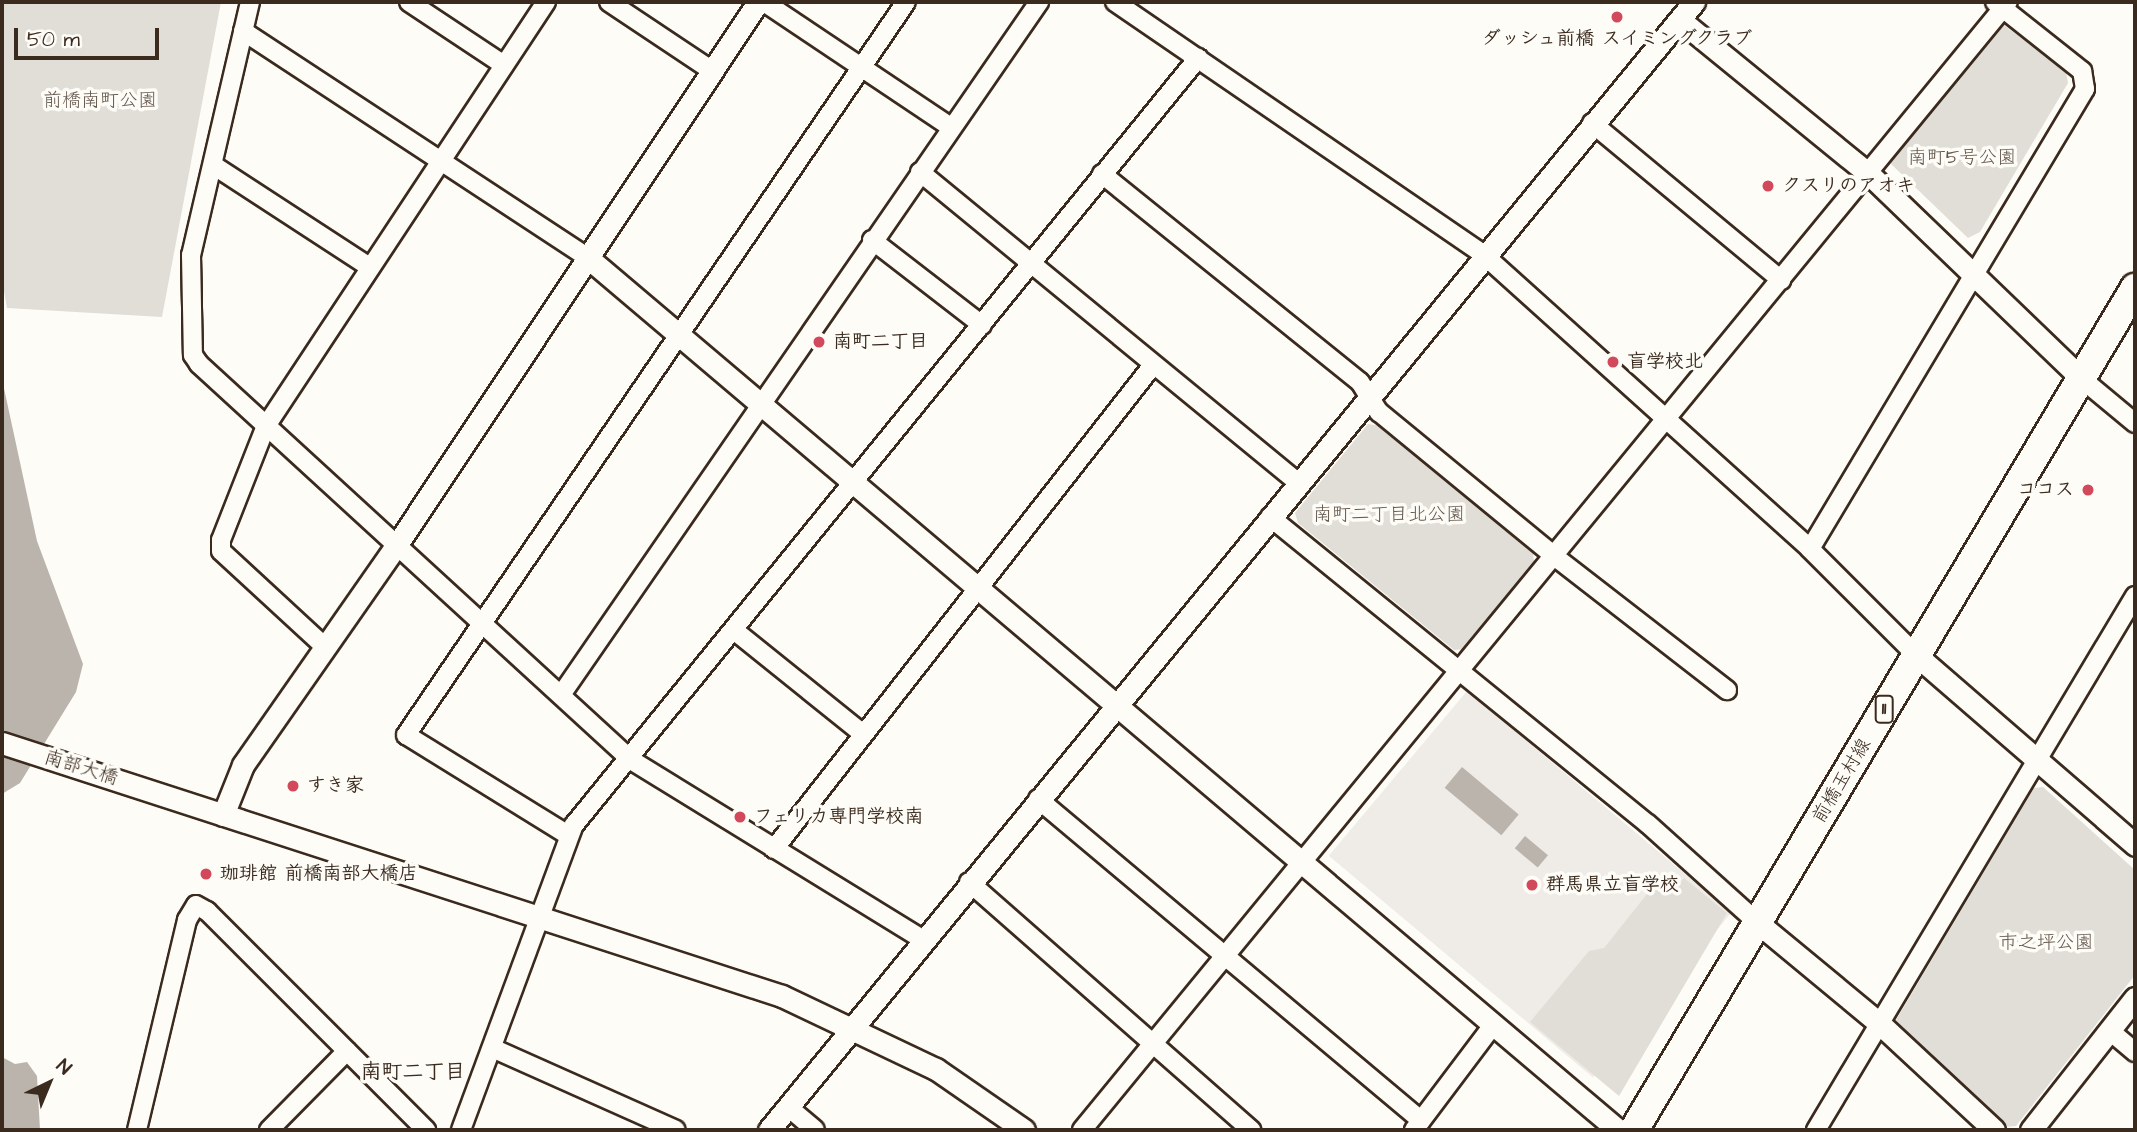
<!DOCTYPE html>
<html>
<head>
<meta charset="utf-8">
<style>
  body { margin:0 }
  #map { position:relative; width:2137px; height:1132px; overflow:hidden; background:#fdfcf7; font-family:"Architects Daughter","Klee One",sans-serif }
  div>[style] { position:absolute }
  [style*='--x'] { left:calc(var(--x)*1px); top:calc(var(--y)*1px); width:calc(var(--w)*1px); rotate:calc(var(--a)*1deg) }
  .built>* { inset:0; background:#efece7; transform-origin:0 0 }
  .green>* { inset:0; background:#e1ded7 }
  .water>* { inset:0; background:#bbb4ad; transform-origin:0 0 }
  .roads { filter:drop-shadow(2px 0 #3b2a1e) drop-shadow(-2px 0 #3b2a1e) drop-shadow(0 2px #3b2a1e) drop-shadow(0 -2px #3b2a1e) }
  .minor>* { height:18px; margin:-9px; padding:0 9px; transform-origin:9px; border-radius:9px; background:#fdfcf7 }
  .tertiary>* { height:21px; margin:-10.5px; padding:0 10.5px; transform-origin:10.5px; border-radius:10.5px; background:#fdfcf7 }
  .primary>* { height:28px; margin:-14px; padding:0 14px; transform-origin:14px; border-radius:14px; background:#fdfcf7 }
  .dots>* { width:19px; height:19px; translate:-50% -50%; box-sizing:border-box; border:4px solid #fdfcf7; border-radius:50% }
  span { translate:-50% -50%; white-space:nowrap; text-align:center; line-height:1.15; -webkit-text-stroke:7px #fdfcf7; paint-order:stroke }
  .shield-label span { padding:2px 5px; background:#fdfcf7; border:2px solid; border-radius:5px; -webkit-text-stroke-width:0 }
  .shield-label { font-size:18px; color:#3b2a1e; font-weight:700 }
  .poi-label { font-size:19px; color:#3b2a1e; font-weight:700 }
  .left { translate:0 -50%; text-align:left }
  .right { translate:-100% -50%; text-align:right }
  .park-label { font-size:19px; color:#64574c }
  .street-label { font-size:19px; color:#3b2a1e }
  .neighbourhood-label { font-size:21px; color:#3b2a1e; font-weight:700 }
  .frame { position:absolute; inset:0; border:4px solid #3b2a1e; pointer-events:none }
  .north { position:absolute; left:14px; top:1048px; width:70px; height:70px; -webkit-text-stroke:5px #fdfcf7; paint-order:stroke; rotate:43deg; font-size:19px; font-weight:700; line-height:28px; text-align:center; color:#3b2a1e }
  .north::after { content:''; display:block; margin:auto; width:24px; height:32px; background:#3b2a1e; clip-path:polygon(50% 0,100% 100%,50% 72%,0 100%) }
  .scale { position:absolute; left:14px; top:28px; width:145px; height:32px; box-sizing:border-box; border:4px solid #3b2a1e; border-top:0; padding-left:9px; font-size:21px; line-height:24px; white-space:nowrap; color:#3b2a1e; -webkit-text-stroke:5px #fdfcf7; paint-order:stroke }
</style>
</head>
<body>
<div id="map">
  <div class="built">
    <i style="left:1467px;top:691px;width:345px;height:215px;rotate:40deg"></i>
  </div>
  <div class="green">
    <i style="clip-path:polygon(2px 2px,221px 2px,162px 317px,7px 308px,2px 280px)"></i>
    <i style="clip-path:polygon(2004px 25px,2066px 72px,2068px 83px,1980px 232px,1968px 238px,1890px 163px)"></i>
    <i style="clip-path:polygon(1368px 424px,1380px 426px,1533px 551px,1534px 563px,1465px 649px,1454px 650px,1298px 523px,1295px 513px)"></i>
    <i style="clip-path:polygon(2043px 787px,2135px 870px,2135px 975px,2016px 1126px,2005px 1127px,1898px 1030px,1896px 1020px,2034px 788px)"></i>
    <i style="clip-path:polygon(1684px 878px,1727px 913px,1619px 1096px,1530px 1022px,1589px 951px,1604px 948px,1659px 879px,1674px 890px)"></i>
  </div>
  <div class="water">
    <i style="clip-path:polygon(2px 379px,37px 541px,83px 664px,76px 692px,20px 783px,2px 794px)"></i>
    <i style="left:1462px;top:767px;width:74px;height:27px;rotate:40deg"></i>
    <i style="left:1525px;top:836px;width:30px;height:16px;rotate:40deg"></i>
    <i style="clip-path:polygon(2px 1057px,15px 1064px,27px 1062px,37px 1076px,40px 1130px,2px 1130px)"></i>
  </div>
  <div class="roads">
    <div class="minor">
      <i style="--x:250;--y:2;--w:260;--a:103.1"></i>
      <i style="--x:191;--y:255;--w:100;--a:88.9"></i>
      <i style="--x:193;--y:355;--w:11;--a:56"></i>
      <i style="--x:199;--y:364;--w:586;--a:42.51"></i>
      <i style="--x:631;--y:760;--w:342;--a:31.6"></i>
      <i style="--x:409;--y:2;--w:114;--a:33.6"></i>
      <i style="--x:609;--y:2;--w:123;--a:33.7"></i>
      <i style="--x:764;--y:2;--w:225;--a:33.8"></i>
      <i style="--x:1115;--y:2;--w:447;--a:34.4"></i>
      <i style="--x:1484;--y:255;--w:439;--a:42"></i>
      <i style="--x:1810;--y:549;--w:150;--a:45"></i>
      <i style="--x:243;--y:31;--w:412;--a:33.3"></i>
      <i style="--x:1592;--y:123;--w:246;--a:39.7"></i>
      <i style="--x:213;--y:165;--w:185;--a:33.1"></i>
      <i style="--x:920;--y:172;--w:489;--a:39.4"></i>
      <i style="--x:1102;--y:174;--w:331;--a:38.9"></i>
      <i style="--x:1360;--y:382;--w:36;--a:58"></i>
      <i style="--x:1379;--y:412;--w:227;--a:39.4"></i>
      <i style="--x:1554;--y:556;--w:219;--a:37.8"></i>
      <i style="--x:872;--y:240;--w:139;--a:37.7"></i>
      <i style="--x:2082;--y:379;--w:69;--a:39.7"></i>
      <i style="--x:1270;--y:517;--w:487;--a:39.1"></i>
      <i style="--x:1648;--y:824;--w:148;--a:42"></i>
      <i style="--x:1810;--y:549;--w:536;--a:-59.13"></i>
      <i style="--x:2085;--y:89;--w:18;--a:-99"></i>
      <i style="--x:2082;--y:71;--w:111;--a:-141.6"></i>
      <i style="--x:735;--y:631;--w:164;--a:38.8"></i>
      <i style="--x:324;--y:646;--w:140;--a:-137.3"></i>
      <i style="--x:221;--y:551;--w:11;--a:-90"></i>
      <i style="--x:221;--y:540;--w:123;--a:-68.5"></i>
      <i style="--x:266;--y:426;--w:508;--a:-56.56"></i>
      <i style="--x:561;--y:695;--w:842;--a:-55.4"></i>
      <i style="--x:1038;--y:799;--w:500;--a:40"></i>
      <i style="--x:568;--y:835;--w:190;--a:-148.3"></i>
      <i style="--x:406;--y:735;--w:887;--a:-55.7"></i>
      <i style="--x:774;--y:849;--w:615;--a:-51.94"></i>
      <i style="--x:969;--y:882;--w:376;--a:41.3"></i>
      <i style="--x:2110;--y:1031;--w:33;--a:40"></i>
      <i style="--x:492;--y:1048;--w:201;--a:24"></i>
      <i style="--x:788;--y:1107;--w:35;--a:40"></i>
      <i style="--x:137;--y:1130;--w:216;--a:-76.6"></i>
      <i style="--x:187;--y:920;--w:17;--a:-59"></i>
      <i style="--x:196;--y:905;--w:13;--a:29"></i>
      <i style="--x:207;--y:911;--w:310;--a:45"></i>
      <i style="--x:269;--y:1130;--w:111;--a:-45.4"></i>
      <i style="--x:461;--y:1130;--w:325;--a:-69.7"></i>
      <i style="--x:574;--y:825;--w:989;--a:-50.87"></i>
      <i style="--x:1082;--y:1130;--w:1459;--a:-50.62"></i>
      <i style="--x:1414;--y:1130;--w:131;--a:-53"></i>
      <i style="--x:1816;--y:1130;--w:622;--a:-59.15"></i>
    </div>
    <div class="tertiary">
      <i style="--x:1680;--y:20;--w:244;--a:39.2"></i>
      <i style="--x:1869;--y:174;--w:296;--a:43.9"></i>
      <i style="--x:587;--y:257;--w:1351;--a:40.26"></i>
      <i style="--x:1916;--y:655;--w:290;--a:40.9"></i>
      <i style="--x:2;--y:743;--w:820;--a:17.97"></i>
      <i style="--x:782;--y:996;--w:170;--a:25.4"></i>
      <i style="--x:936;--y:1069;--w:107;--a:34.7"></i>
      <i style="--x:223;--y:815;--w:54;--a:-68.2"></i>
      <i style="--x:243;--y:765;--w:267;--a:-55.1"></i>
      <i style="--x:396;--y:546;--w:653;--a:-56.36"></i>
      <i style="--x:1758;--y:923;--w:157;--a:39.6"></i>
      <i style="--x:1879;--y:1023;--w:157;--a:42.9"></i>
      <i style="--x:769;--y:1130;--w:1459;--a:-50.65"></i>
      <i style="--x:2031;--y:1130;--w:168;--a:-51.8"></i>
    </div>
    <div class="primary">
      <i style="--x:1634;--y:1130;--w:980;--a:-59.25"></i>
    </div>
  </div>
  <div class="dots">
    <i style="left:1617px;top:17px;background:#d1495b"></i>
    <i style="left:1768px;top:186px;background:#d1495b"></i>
    <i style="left:819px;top:342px;background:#d1495b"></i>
    <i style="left:1613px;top:362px;background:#d1495b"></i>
    <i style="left:2088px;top:490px;background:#d1495b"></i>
    <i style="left:293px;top:786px;background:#d1495b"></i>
    <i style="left:740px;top:817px;background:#d1495b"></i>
    <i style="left:206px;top:874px;background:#d1495b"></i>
    <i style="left:1532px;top:885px;background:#d1495b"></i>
  </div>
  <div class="shield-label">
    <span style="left:1884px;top:709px">11</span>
  </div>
  <div class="poi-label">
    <span style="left:1617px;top:39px">ダッシュ前橋 スイミングクラブ</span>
    <span class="left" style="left:1782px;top:186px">クスリのアオキ</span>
    <span class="left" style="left:833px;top:342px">南町二丁目</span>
    <span class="left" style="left:1627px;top:362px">盲学校北</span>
    <span class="right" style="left:2074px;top:490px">ココス</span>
    <span class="left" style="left:307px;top:786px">すき家</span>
    <span class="left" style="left:754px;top:817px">フェリカ専門学校南</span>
    <span class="left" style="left:220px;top:874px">珈琲館 前橋南部大橋店</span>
    <span class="left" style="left:1546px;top:885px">群馬県立盲学校</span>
  </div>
  <div class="park-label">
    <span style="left:100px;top:101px">前橋南町公園</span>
    <span style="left:1962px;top:158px">南町5号公園</span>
    <span style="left:1389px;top:515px">南町二丁目北公園</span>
    <span style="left:2046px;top:943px">市之坪公園</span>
  </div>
  <div class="street-label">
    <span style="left:81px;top:768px;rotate:17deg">南部大橋</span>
    <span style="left:1842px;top:781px;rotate:-59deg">前橋玉村線</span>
  </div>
  <div class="neighbourhood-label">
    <span style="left:413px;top:1072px">南町二丁目</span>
  </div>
  <div class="frame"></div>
  <div class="north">N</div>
  <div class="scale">50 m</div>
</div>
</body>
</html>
